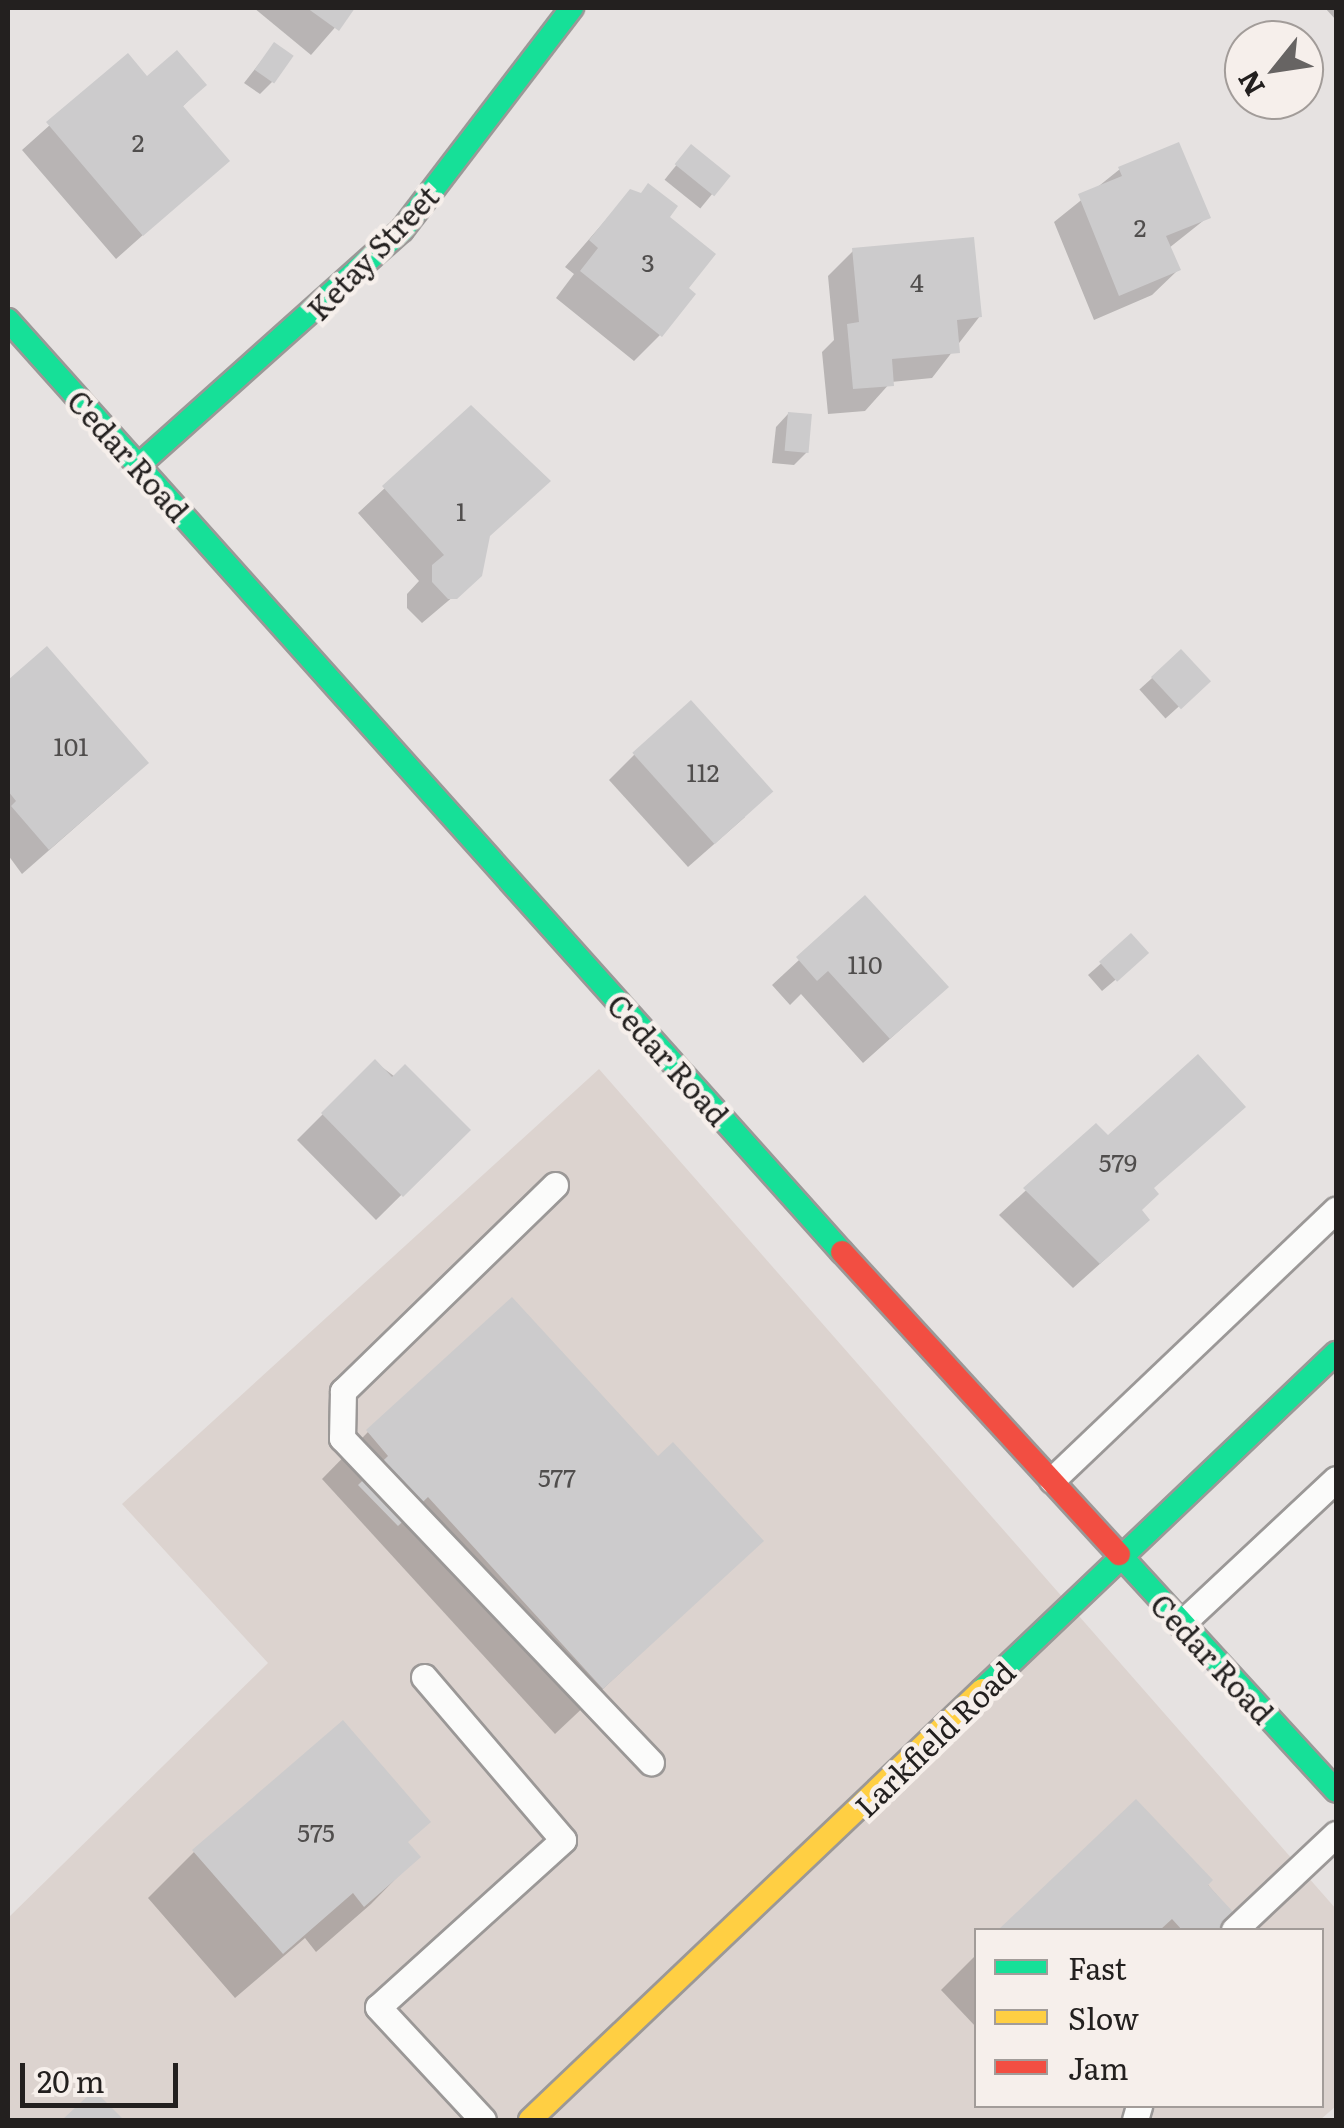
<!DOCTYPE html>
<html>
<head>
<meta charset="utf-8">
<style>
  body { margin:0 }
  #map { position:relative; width:1344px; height:2128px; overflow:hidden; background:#e6e2e1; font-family:Literata,serif }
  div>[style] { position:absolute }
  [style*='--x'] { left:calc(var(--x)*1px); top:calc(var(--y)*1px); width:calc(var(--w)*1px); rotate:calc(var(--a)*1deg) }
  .built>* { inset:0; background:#dcd3cf }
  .shadow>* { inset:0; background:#0003; transform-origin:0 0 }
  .building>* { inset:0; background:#cccbcc; transform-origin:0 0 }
  .roads { filter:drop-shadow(2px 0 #9b9897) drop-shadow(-2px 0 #9b9897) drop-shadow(0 2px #9b9897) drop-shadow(0 -2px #9b9897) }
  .lane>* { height:25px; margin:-12.5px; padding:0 12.5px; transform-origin:12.5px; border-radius:12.5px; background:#fbfbfa }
  .fast>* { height:22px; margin:-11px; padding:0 11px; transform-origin:11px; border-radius:11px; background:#16e098 }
  .slow>* { height:22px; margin:-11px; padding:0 11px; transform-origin:11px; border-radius:11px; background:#ffcf43 }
  .jam>* { height:22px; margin:-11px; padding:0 11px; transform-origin:11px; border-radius:11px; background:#f24e42 }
  span { translate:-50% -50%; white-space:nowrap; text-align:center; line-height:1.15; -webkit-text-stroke:9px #f6efeb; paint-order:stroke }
  .number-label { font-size:25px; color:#504e4d }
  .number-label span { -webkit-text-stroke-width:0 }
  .street-label { font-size:30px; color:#23201f }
  .frame { position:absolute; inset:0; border:10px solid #23201f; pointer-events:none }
  .legend { position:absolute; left:974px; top:1928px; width:350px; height:180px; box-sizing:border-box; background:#f6efeb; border:2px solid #a29c99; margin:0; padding:12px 18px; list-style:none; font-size:30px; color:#23201f }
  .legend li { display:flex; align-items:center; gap:20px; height:50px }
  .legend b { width:50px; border:2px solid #a29c99 }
  .north { position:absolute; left:1224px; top:20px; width:100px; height:100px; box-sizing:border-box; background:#f6efeb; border:2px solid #a29c99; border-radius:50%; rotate:240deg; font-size:28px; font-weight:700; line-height:40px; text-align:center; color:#23201f }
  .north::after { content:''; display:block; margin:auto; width:35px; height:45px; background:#676463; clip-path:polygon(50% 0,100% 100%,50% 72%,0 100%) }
  .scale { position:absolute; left:20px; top:2063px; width:158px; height:45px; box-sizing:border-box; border:5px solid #23201f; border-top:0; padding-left:12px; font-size:30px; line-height:35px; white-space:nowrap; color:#23201f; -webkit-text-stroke:8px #f6efeb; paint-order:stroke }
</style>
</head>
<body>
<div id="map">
  <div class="built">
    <i style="clip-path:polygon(evenodd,599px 1069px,1336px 1909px,1336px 2106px,1320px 2120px,8px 2120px,8px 1918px,268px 1663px,122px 1504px,599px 1069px,976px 1930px,1322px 1930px,1322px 2106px,976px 2106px,976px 1930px)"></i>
  </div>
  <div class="shadow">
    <i style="clip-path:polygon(254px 8px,352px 8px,311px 55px)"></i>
    <i style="clip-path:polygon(1325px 8px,1336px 8px,1336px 20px)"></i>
    <i style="clip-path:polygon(274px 45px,272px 82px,260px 94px,244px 83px)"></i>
    <i style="clip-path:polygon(127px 56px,147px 79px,204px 85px,181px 108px,226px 161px,116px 259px,22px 150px)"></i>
    <i style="left:691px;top:147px;width:46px;height:42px;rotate:39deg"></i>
    <i style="clip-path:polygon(1120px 169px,1208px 217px,1169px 248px,1178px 270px,1152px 295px,1094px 320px,1054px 222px)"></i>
    <i style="clip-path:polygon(630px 192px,667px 217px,685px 288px,660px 335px,634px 361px,556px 298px,574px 274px,565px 267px)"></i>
    <i style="clip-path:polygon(854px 250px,980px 316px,932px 378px,891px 382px,865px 411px,828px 414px,822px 352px,834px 340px,828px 276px)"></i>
    <i style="clip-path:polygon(471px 408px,487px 537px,480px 574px,422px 623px,407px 608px,407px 594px,419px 581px,358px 513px)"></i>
    <i style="clip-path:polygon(788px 414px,807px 452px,794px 465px,772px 463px,776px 427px)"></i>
    <i style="clip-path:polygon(47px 650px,120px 788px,22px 874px,8px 855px,8px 684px)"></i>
    <i style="left:1181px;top:652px;width:39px;height:56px;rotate:48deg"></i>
    <i style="clip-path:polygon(635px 754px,745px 817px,688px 867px,609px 780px)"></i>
    <i style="clip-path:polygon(865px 899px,920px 1012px,863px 1063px,801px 994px,790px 1005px,772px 985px)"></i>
    <i style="clip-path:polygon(1131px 937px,1133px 965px,1102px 991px,1088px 975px)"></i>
    <i style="clip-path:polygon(375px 1062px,467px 1130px,376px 1220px,297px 1140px)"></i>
    <i style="clip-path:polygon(1096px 1126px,1152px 1190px,1121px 1245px,1073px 1288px,999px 1215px)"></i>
    <i style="clip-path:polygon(368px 1432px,760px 1541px,555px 1734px,322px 1479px)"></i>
    <i style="clip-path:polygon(1136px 1802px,1247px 1930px,1001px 1930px)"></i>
    <i style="clip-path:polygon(406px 1844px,417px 1857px,371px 1904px,316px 1952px,305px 1938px,235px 1998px,148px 1898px,194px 1852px)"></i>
    <i style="clip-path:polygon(976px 1955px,976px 2027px,941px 1990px)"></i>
  </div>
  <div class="building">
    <i style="clip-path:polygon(307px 8px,355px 8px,339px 31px)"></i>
    <i style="left:274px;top:42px;width:24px;height:34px;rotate:35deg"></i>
    <i style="clip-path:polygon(177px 50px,207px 85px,183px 106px,230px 161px,143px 236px,46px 122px,128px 53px,147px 76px)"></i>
    <i style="clip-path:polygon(1179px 142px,1211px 218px,1166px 236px,1181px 270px,1119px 296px,1078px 194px,1122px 176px,1118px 167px)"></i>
    <i style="left:691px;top:144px;width:51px;height:26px;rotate:39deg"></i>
    <i style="clip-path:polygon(648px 183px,678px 206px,670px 217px,716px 254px,689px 288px,696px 294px,662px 337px,580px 271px,598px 248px,589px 240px,630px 189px,641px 193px)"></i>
    <i style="clip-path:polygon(974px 237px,982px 317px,957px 320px,960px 353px,892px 359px,894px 386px,853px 389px,847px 324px,859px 322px,852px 248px)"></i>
    <i style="clip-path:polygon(471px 405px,551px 481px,490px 536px,482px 576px,457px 599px,448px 599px,432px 582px,432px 565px,444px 555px,382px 486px)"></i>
    <i style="left:788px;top:412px;width:24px;height:39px;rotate:5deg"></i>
    <i style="clip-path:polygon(47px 646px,149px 763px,49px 850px,11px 806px,16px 801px,8px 791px,8px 680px)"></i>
    <i style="left:1181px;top:649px;width:44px;height:41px;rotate:47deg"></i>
    <i style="left:691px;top:700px;width:123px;height:79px;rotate:48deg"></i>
    <i style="clip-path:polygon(865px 895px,949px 987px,890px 1039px,828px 971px,817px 981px,796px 957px)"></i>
    <i style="left:1131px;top:933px;width:27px;height:43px;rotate:48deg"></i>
    <i style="clip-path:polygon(1198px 1054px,1246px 1107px,1154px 1188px,1159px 1194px,1142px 1210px,1150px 1220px,1100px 1264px,1023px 1188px,1096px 1123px,1108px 1135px)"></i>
    <i style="clip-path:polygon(375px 1059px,392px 1077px,405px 1064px,471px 1130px,403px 1197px,321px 1113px)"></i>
    <i style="clip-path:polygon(512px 1297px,658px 1456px,673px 1442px,764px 1541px,603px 1689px,428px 1497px,398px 1526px,358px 1485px,388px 1456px,366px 1430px)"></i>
    <i style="clip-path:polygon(343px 1720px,431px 1822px,408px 1842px,421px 1857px,364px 1907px,353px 1893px,283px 1954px,192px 1850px)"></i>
    <i style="clip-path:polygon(1136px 1799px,1213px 1880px,1208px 1885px,1250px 1930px,1182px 1930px,1172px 1919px,1160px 1930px,998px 1930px)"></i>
    <i style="clip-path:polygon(94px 2090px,124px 2120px,62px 2120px)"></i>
  </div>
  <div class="roads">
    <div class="lane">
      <i style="--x:555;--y:1185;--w:296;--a:135.8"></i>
      <i style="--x:343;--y:1391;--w:47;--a:91.2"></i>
      <i style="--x:342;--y:1438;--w:448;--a:46.4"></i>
      <i style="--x:1052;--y:1480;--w:392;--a:-43.6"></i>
      <i style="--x:1181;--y:1624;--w:212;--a:-43.1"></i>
      <i style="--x:424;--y:1677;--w:214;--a:49.5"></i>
      <i style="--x:563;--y:1840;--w:249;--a:137.9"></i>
      <i style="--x:378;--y:2007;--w:154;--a:47.1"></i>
      <i style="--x:1234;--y:1930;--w:140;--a:-43.3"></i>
      <i style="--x:1135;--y:2120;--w:15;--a:-74"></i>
    </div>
    <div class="fast">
      <i style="--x:8;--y:320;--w:1251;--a:48.18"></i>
      <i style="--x:139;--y:465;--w:353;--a:-41.8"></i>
      <i style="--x:402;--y:230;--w:280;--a:-52.6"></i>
      <i style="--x:1119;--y:1554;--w:321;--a:47.5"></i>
      <i style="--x:982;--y:1690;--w:489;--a:-43.6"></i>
    </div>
    <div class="slow">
      <i style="--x:530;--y:2120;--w:624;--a:-43.57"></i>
    </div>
    <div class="jam">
      <i style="--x:842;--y:1252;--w:410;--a:47.5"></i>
    </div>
  </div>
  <div class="number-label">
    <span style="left:138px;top:142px">2</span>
    <span style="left:1140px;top:227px">2</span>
    <span style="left:648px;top:262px">3</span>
    <span style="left:917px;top:282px">4</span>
    <span style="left:461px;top:511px">1</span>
    <span style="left:71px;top:746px">101</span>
    <span style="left:703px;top:772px">112</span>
    <span style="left:865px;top:964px">110</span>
    <span style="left:1118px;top:1162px">579</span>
    <span style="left:557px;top:1477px">577</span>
    <span style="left:316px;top:1832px">575</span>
  </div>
  <div class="street-label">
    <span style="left:372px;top:252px;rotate:-46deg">Ketay Street</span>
    <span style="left:129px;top:455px;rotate:48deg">Cedar Road</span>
    <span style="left:669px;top:1059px;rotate:48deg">Cedar Road</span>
    <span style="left:1213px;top:1658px;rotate:47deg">Cedar Road</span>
    <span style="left:934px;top:1738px;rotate:-44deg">Larkfield Road</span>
  </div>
  <div class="frame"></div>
  <ul class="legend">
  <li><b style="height:12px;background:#16e098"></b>Fast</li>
  <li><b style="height:12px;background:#ffcf43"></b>Slow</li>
  <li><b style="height:12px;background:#f24e42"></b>Jam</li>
  </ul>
  <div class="north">N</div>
  <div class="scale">20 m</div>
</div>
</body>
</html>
